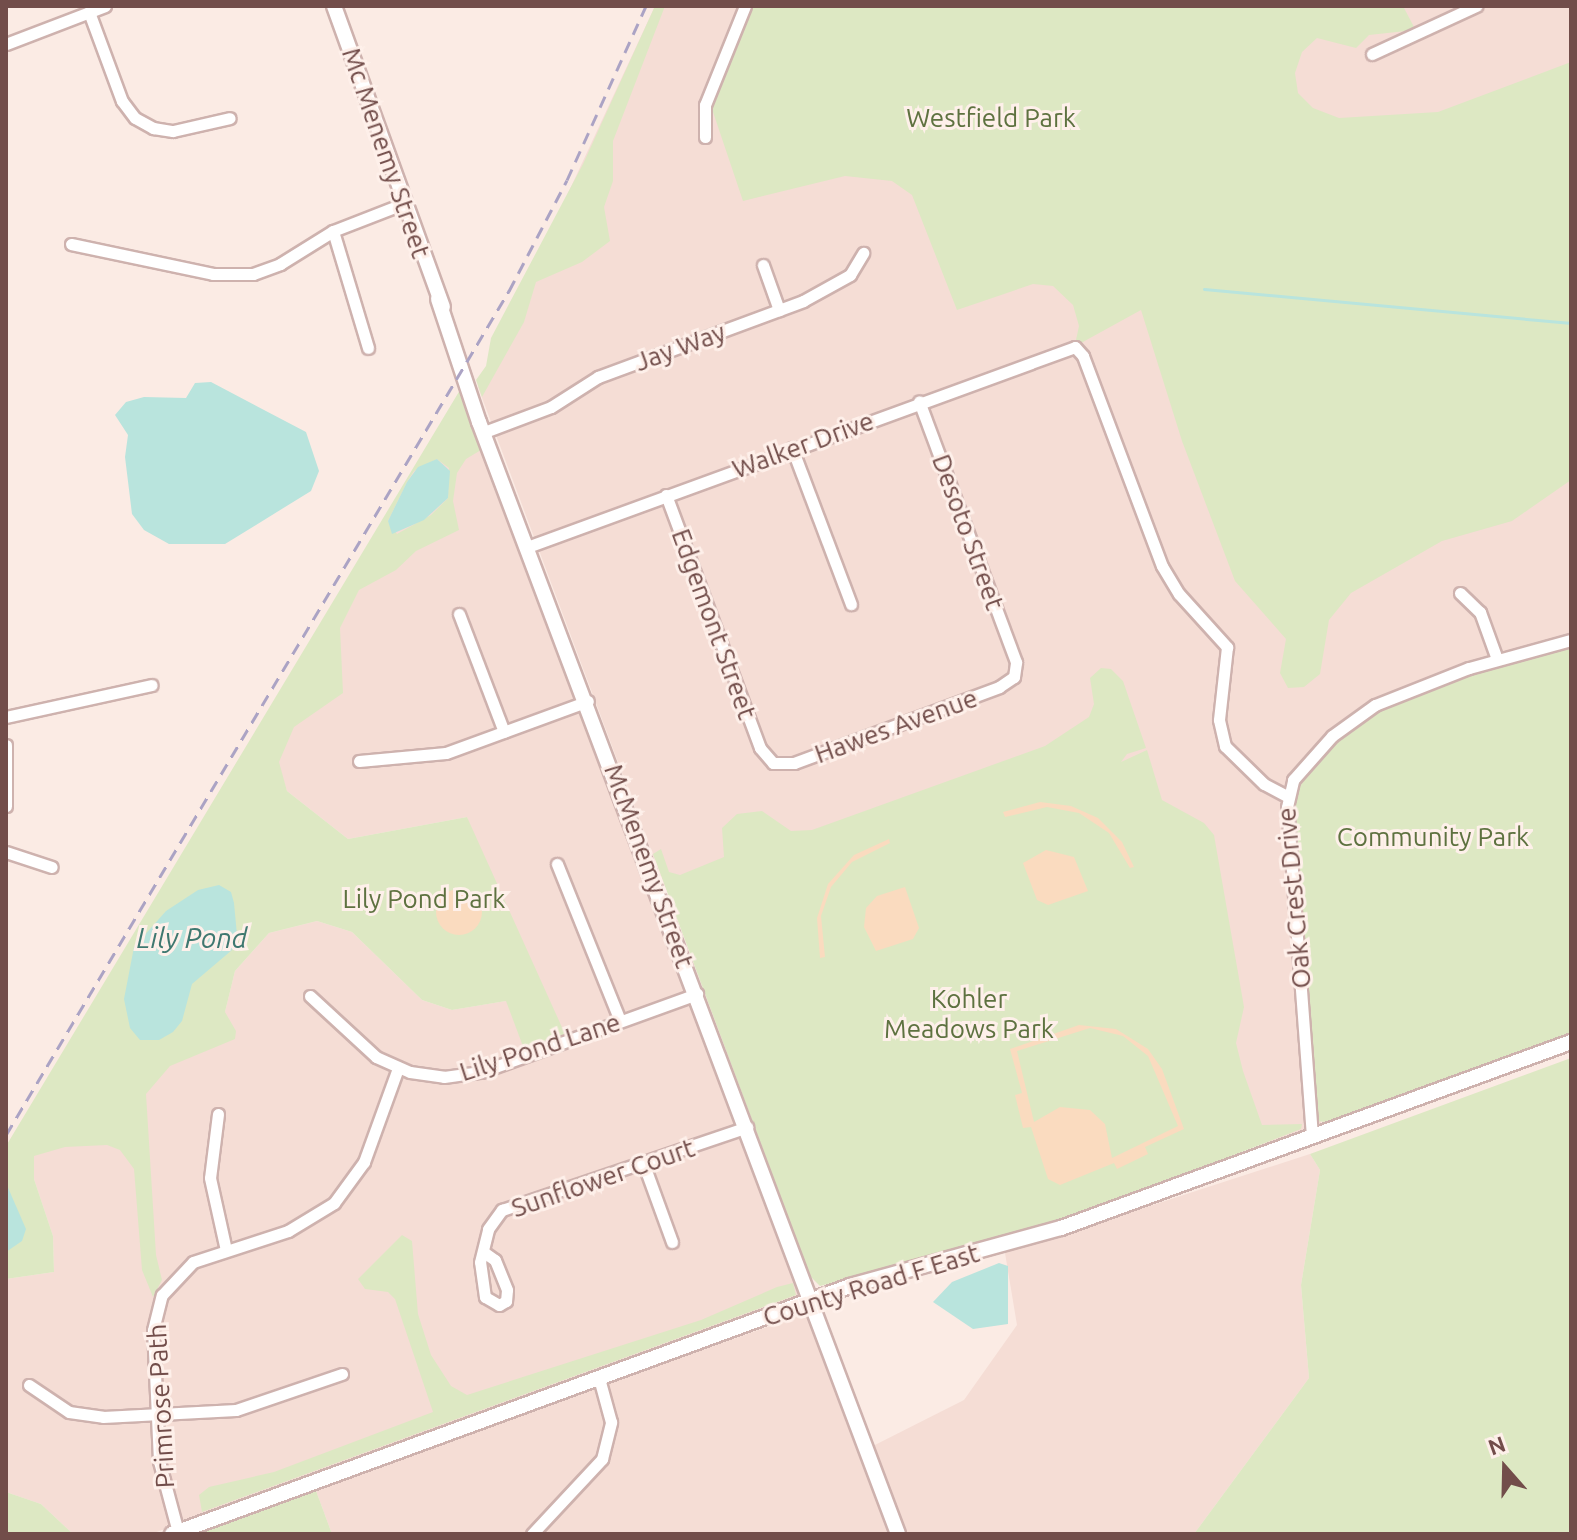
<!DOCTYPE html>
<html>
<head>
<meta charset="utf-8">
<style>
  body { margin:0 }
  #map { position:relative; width:1577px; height:1540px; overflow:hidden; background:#fbebe4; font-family:Ubuntu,sans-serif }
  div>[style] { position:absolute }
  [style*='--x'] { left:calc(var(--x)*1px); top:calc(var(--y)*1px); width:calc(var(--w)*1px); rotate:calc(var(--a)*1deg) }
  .residential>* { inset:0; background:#f5ddd5 }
  .green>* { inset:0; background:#dde8c3 }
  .sand>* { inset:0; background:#fadbbf }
  .round { border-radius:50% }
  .water>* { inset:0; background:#b9e4dd }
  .stream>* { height:3px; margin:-1.5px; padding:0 1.5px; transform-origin:1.5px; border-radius:1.5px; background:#b9e4dd }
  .roads { filter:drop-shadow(2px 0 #ceb2ae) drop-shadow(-2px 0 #ceb2ae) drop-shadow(0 2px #ceb2ae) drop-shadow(0 -2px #ceb2ae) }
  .street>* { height:11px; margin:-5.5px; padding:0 5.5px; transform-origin:5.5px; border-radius:5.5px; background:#fff }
  .secondary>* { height:14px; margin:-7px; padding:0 7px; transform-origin:7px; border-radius:7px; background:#fff }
  .rail>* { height:3px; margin-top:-1.5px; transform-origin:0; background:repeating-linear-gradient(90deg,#aba3c4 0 12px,transparent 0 20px) }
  span { translate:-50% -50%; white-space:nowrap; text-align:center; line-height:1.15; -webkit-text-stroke:6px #fef0ea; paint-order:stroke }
  .park-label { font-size:26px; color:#5e7240 }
  .street-label { font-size:26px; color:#724d4a }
  .water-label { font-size:28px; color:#3f7870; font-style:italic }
  .frame { position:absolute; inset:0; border:8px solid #724d4a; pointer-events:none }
  .north { position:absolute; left:1465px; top:1428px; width:80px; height:80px; -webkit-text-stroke:6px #fef0ea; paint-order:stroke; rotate:340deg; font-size:22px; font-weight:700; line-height:32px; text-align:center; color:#724d4a }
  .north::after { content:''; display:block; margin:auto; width:28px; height:36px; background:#724d4a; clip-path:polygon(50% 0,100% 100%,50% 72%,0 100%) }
</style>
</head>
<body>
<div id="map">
  <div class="residential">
    <i style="clip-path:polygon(655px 6px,1571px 6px,1571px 645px,1292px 806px,1311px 1061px,1321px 1123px,1326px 1122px,1262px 1147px,1107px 726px,665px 888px,478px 387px)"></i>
    <i style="clip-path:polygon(463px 386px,799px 1295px,151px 1534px,73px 1534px,41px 1504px,6px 1492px,6px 1279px,54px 1272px,53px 1236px,34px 1179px,33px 1141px,221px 1028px,235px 971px,269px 933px,317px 921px,352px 932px,422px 1000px,452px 1010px,506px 1001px,467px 817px,348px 839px,287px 791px,263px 721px)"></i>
    <i style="clip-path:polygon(1310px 1154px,1320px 1170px,1301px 1285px,1309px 1378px,1194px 1534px,332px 1534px,315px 1488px,806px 1313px,861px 1452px,964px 1400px,1017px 1325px,1005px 1253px)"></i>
  </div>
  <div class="green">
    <i style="clip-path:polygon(655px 6px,665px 6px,613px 141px,613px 181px,604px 207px,610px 241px,582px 262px,536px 282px,524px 322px,482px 397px,476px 380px,486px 366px,491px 338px,583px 164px)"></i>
    <i style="clip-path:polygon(751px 6px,1403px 6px,1414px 27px,1406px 31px,1369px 35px,1356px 48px,1317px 38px,1302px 52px,1295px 73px,1298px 93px,1313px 108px,1339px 118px,1438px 112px,1571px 62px,1571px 480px,1512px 521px,1442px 541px,1351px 593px,1329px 620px,1320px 674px,1304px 687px,1288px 688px,1280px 673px,1286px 639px,1235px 581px,1182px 441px,1141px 310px,1081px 343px,1076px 340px,1079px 326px,1073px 305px,1053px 286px,1033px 284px,957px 310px,912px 195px,892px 181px,845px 176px,743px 201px,712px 109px)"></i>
    <i style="clip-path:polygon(evenodd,460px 390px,481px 450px,466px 459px,457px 473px,453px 501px,459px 530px,416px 551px,396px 570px,359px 590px,340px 628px,343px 693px,294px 727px,279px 762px,287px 791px,348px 839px,467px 817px,565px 1034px,524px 1049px,506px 1001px,452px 1010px,422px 1000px,352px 932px,317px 921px,269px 933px,235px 971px,225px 1012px,236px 1031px,235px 1039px,170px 1066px,146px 1094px,156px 1255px,162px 1280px,153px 1297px,142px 1270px,134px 1169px,120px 1150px,107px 1145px,65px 1147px,34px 1156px,34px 1179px,53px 1236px,54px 1272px,6px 1279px,6px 1146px,460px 390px,437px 459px,449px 468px,448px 498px,431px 515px,397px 534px,388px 521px,407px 482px,414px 471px,437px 459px)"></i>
    <i style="clip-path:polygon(1571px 645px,1571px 1033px,1326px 1122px,1315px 1121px,1292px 807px,1298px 783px,1342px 734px,1386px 706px,1482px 669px)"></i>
    <i style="clip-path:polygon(1101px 668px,1111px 669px,1123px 681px,1146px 748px,1127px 754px,1121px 762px,1147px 750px,1162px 800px,1204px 823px,1214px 835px,1244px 1007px,1236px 1043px,1243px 1071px,1262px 1125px,1302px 1124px,1301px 1129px,1067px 1219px,820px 1286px,810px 1276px,653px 854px,661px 849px,669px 872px,680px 875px,724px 857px,722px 828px,737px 814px,762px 811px,791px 831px,812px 830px,1045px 746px,1089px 717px,1094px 704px,1090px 678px)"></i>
    <i style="clip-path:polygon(1571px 1058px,1571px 1534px,1194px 1534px,1309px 1378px,1301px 1285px,1320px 1170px,1310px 1154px)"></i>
    <i style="clip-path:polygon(402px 1235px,412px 1241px,418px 1314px,431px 1355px,451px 1386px,467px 1395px,701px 1320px,777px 1287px,793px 1283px,796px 1295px,202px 1512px,199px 1495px,209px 1487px,274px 1472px,433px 1412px,395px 1299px,388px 1292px,365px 1289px,358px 1279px)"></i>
    <i style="clip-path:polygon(315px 1488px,332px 1534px,190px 1534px)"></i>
    <i style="clip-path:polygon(6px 1492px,41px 1504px,73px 1534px,6px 1534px)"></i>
  </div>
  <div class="sand">
    <i style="clip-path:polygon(1040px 802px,1071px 806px,1098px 818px,1122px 842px,1134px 867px,1130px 868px,1109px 833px,1079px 813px,1047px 807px,1005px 817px,1003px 812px)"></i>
    <i style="clip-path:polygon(889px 839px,890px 843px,852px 862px,831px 887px,821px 916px,825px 957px,820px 958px,817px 918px,828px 884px,854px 855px)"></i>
    <i style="clip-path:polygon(1046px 850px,1074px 857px,1088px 891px,1048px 905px,1037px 900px,1023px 863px)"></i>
    <i style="clip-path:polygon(905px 887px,919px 928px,913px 939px,876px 951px,864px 927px,866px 908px,877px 896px)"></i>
    <i class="round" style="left:436px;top:889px;width:46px;height:46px"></i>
    <i style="clip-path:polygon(evenodd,1079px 1025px,1116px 1029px,1148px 1049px,1162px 1069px,1184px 1129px,1145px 1147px,1148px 1154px,1117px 1169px,1114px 1163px,1060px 1185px,1048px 1179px,1031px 1127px,1023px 1128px,1015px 1095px,1022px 1093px,1010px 1049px,1079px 1025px,1090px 1028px,1123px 1036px,1148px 1056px,1178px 1126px,1112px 1158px,1105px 1124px,1090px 1110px,1060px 1107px,1034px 1122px,1017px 1051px,1090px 1028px)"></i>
  </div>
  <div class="water">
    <i style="clip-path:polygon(211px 382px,306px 432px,319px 471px,311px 491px,225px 544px,169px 544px,144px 530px,132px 514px,125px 457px,128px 435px,115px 415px,126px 402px,144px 397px,186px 398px,195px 383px)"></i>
    <i style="clip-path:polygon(437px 459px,450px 471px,448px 498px,424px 520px,392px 534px,388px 521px,407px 482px,418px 467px)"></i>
    <i style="clip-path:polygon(219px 885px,231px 892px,234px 903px,237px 935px,232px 950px,192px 984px,182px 1021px,173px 1032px,159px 1040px,140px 1040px,130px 1028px,124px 999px,134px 947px,166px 911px,198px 890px)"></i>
    <i style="clip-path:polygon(6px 1183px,26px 1229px,22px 1241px,6px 1252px)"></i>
    <i style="clip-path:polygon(999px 1263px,1008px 1266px,1008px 1324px,973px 1329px,933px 1302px,952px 1282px)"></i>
  </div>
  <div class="stream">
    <i style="--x:1204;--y:289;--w:369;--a:5.3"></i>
  </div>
  <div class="roads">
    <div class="street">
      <i style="--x:89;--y:12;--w:95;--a:69.7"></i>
      <i style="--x:122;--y:101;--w:21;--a:53"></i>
      <i style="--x:135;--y:118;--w:21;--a:29"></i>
      <i style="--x:153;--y:128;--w:20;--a:9"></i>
      <i style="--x:173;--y:131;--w:58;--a:-12.8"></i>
      <i style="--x:6;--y:44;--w:106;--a:-21"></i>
      <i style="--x:1372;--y:54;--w:115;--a:-24.8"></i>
      <i style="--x:705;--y:137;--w:32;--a:-90"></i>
      <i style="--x:705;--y:105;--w:107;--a:-68"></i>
      <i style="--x:333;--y:231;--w:122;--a:73.3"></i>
      <i style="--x:71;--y:244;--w:145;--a:11.9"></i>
      <i style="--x:213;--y:274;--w:40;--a:0"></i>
      <i style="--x:253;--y:274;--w:29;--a:-20"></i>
      <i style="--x:280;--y:264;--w:62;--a:-31.9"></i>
      <i style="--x:333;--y:231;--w:77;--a:-21.3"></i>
      <i style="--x:763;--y:265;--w:48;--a:70.4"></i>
      <i style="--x:487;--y:431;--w:68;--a:-20.6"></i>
      <i style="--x:551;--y:407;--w:56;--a:-32.6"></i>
      <i style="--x:598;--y:377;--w:219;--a:-20.3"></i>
      <i style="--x:803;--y:301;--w:54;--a:-29"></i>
      <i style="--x:850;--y:275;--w:26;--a:-59"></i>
      <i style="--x:792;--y:448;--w:167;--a:69.3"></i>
      <i style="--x:666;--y:495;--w:270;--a:69.6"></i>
      <i style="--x:760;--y:748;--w:20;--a:49"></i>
      <i style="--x:773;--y:763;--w:21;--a:0"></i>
      <i style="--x:794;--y:763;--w:219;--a:-20.3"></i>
      <i style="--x:999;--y:687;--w:18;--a:-34"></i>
      <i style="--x:1014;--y:677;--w:15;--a:-82"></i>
      <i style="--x:1016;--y:662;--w:278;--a:-110.4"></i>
      <i style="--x:530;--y:546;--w:580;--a:-20.06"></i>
      <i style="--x:1075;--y:347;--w:12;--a:48"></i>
      <i style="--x:1083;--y:356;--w:224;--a:69.4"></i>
      <i style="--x:1162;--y:566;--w:33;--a:59"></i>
      <i style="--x:1179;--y:594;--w:72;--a:47.8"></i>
      <i style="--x:1227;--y:647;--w:73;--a:96.3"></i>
      <i style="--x:1219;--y:720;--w:27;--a:77"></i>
      <i style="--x:1225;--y:746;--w:54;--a:44.3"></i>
      <i style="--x:1264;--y:784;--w:26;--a:28"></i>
      <i style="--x:1460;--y:593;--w:28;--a:44"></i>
      <i style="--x:1480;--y:612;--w:50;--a:70.1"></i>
      <i style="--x:459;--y:614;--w:126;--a:69.1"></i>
      <i style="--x:6;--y:717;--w:149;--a:-12.4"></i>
      <i style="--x:6;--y:745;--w:61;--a:90"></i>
      <i style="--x:359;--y:761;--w:87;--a:-5.3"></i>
      <i style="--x:446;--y:753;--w:151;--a:-20.1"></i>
      <i style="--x:6;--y:852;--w:48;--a:18.1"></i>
      <i style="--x:557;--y:864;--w:169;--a:68.1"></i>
      <i style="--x:310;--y:996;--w:90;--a:42.7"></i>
      <i style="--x:376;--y:1057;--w:37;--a:24"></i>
      <i style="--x:410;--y:1072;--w:34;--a:8"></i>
      <i style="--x:444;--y:1077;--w:37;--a:-8"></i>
      <i style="--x:481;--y:1072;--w:230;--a:-19.9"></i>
      <i style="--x:218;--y:1114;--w:64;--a:97.1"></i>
      <i style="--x:210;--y:1178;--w:74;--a:77.5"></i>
      <i style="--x:1312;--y:1136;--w:330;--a:-94.3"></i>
      <i style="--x:1287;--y:807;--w:28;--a:-77"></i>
      <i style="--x:1293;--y:780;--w:59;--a:-48.4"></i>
      <i style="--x:1332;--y:736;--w:53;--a:-35.8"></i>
      <i style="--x:1375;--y:705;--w:101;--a:-21.5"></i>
      <i style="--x:1469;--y:668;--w:106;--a:-15.4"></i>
      <i style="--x:644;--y:1165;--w:82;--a:70"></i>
      <i style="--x:485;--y:1253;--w:12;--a:35"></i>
      <i style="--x:495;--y:1260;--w:32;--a:68"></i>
      <i style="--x:507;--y:1290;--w:11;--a:95"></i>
      <i style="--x:506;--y:1301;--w:8;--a:150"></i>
      <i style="--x:499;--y:1305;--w:16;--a:-150"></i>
      <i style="--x:485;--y:1297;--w:35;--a:-98"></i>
      <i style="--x:480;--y:1262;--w:34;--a:-76"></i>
      <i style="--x:488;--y:1229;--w:24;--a:-54"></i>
      <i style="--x:502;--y:1210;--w:259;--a:-18.7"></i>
      <i style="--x:29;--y:1385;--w:48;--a:34"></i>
      <i style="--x:69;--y:1412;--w:34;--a:8"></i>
      <i style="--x:103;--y:1417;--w:133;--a:-3"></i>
      <i style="--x:236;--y:1410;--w:112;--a:-18.8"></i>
      <i style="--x:178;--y:1532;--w:73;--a:-105"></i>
      <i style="--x:159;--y:1461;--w:131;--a:-92.6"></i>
      <i style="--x:153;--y:1330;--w:36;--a:-76"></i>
      <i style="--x:162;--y:1295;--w:45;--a:-46.8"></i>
      <i style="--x:193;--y:1262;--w:100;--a:-18.1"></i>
      <i style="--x:288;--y:1231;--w:54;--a:-31.3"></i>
      <i style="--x:334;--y:1203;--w:51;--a:-53.8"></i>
      <i style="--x:364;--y:1162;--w:100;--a:-70.1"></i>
      <i style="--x:532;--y:1534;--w:103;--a:-47"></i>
      <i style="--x:602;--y:1459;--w:38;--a:-76"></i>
      <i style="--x:611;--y:1422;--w:46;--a:-105.3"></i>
    </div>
    <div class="secondary">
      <i style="--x:334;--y:6;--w:320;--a:70.1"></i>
      <i style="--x:438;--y:299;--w:130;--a:71.6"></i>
      <i style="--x:479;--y:422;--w:1188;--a:69.35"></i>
      <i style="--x:172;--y:1534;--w:722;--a:-20.09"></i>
      <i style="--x:850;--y:1286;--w:219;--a:-15.4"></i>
      <i style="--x:1061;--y:1228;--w:543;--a:-20.04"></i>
    </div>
  </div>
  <div class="rail">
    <i style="--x:6;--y:1135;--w:983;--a:-59.21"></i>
    <i style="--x:509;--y:291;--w:125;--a:-62.4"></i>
    <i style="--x:567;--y:180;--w:191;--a:-65.6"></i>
  </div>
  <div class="park-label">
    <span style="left:991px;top:118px">Westfield Park</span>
    <span style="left:1433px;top:837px">Community Park</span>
    <span style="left:424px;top:899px">Lily Pond Park</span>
    <span style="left:969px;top:1014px">Kohler<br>Meadows Park</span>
  </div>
  <div class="street-label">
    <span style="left:386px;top:153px;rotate:71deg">Mc Menemy Street</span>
    <span style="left:680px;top:347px;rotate:-20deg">Jay Way</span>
    <span style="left:803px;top:445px;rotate:-20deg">Walker Drive</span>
    <span style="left:968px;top:532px;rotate:70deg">Desoto Street</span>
    <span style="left:714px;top:624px;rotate:70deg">Edgemont Street</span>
    <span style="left:896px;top:726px;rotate:-20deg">Hawes Avenue</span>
    <span style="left:649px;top:866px;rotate:70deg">McMenemy Street</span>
    <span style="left:1294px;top:898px;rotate:-95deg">Oak Crest Drive</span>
    <span style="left:540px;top:1047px;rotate:-18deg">Lily Pond Lane</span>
    <span style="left:603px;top:1178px;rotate:-19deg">Sunflower Court</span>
    <span style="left:871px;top:1285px;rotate:-17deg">County Road F East</span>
    <span style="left:161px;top:1406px;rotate:-93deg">Primrose Path</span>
  </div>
  <div class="water-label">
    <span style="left:192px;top:938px">Lily Pond</span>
  </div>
  <div class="frame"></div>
  <div class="north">N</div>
</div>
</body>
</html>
